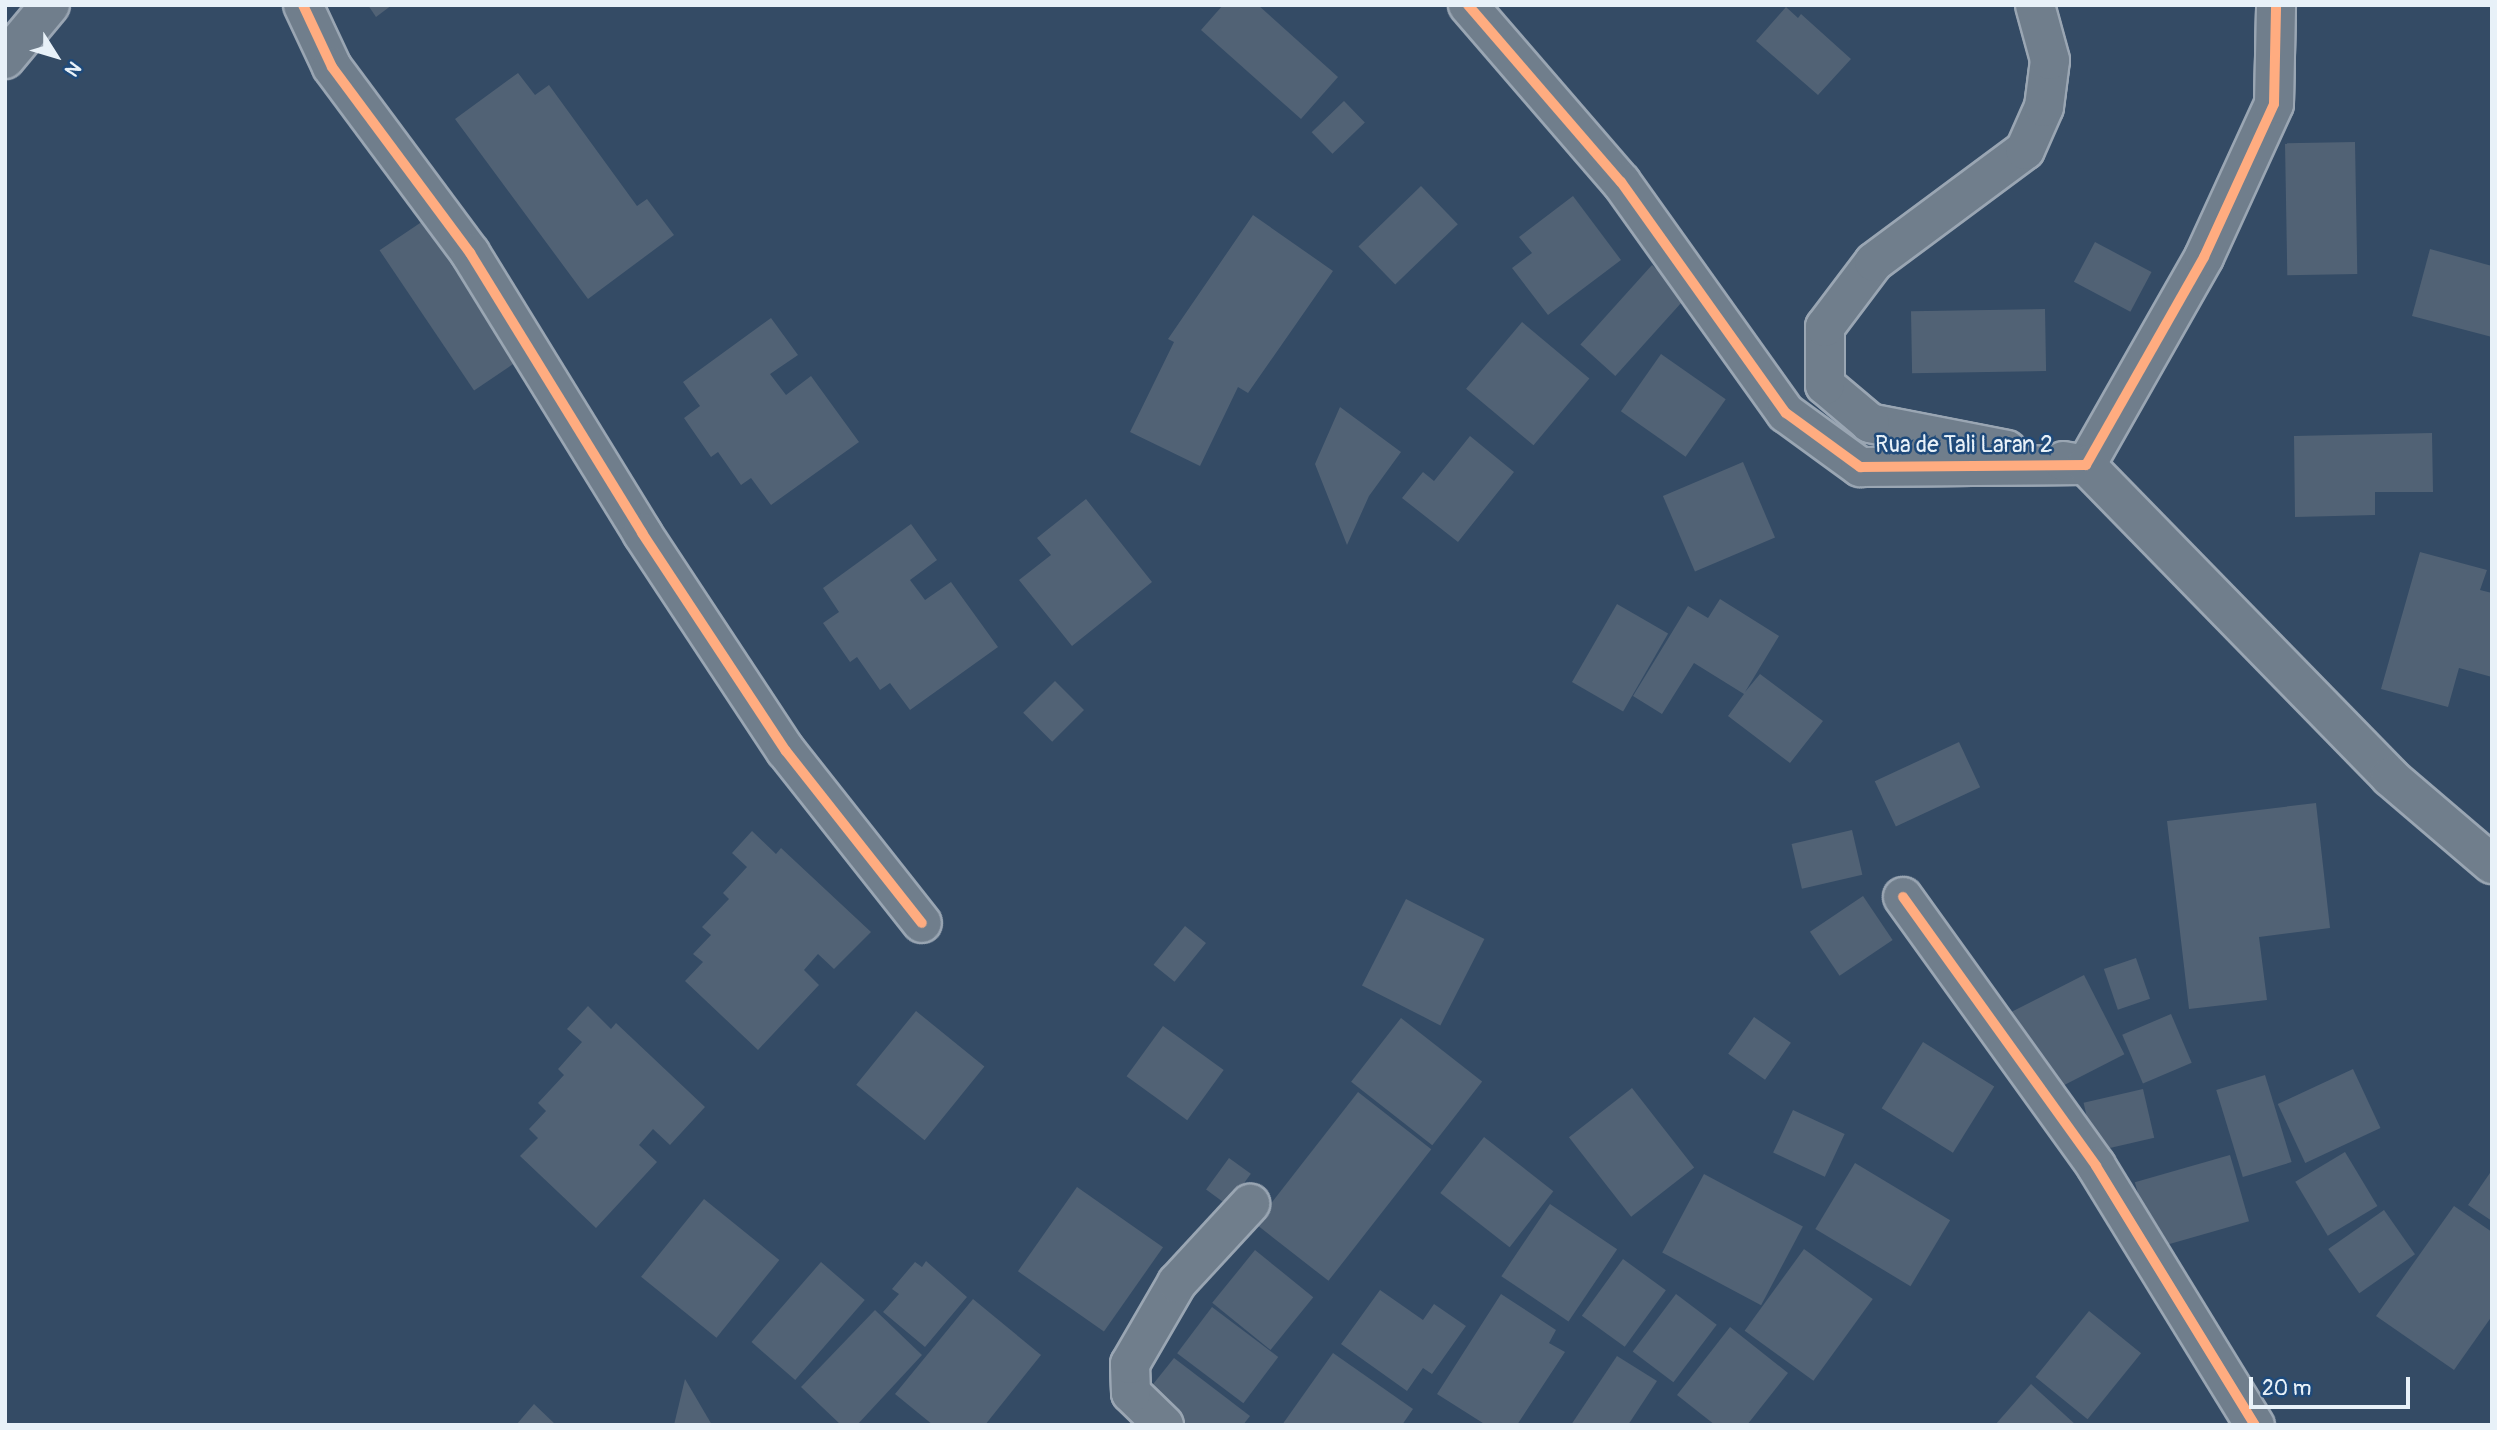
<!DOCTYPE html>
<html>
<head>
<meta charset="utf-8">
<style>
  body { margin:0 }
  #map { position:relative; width:2497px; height:1430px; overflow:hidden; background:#344b65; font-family:Pangolin,sans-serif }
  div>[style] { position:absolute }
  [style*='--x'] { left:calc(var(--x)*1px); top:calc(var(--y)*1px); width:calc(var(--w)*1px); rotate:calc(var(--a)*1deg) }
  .building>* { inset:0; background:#516275; transform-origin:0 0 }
  .roads { filter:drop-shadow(2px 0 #9aa6b3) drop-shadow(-2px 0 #9aa6b3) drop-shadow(0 2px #9aa6b3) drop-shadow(0 -2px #9aa6b3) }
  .minor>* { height:38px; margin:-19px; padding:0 19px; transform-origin:19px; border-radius:19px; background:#707e8c }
  .cycleway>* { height:10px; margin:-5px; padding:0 5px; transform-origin:5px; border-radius:5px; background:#ffac80 }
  span { translate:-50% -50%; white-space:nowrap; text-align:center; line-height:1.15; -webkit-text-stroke:5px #1f4a7a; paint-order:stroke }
  .street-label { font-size:23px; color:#e8f1f8 }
  .frame { position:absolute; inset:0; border:7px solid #e8f1f8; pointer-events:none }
  .north { position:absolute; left:21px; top:21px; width:70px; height:70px; -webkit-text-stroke:5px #1f4a7a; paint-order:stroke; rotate:127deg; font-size:19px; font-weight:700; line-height:28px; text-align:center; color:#e8f1f8 }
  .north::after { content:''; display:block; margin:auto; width:24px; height:32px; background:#e8f1f8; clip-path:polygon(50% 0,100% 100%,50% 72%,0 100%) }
  .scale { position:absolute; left:2249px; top:1377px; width:161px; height:32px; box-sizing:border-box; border:4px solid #e8f1f8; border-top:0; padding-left:9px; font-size:21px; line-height:24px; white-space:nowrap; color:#e8f1f8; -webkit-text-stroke:5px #1f4a7a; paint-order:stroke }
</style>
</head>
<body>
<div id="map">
  <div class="building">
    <i style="clip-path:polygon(368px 5px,392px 5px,376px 17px)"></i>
    <i style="clip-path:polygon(1223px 5px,1258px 5px,1338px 77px,1301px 119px,1201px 30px)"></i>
    <i style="clip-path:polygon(1786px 7px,1798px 18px,1801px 14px,1851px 59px,1818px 95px,1756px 41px)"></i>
    <i style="clip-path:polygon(518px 73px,535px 95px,549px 85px,637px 206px,647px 199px,674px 235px,588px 299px,455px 119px)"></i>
    <i style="left:1344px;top:101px;width:30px;height:45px;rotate:46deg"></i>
    <i style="left:2355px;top:142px;width:132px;height:70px;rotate:89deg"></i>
    <i style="left:1421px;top:186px;width:53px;height:87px;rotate:46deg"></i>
    <i style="clip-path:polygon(1573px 196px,1621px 260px,1548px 315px,1512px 268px,1532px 253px,1519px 237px)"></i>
    <i style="clip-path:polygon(1253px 215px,1333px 271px,1248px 393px,1238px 387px,1200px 466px,1130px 432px,1174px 342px,1168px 339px)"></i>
    <i style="left:426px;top:219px;width:169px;height:56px;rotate:56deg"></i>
    <i style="left:2095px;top:242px;width:64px;height:45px;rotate:28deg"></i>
    <i style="clip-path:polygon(2430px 249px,2492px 266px,2492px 337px,2412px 316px)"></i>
    <i style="left:1652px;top:265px;width:47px;height:107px;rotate:42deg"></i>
    <i style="left:2045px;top:309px;width:62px;height:134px;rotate:89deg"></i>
    <i style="clip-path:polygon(771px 318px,798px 355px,770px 374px,786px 395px,811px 376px,859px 442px,771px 505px,751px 478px,741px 485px,718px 452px,711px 457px,684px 418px,700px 406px,683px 382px)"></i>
    <i style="left:1522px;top:322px;width:88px;height:87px;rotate:40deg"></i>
    <i style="left:1661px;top:354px;width:79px;height:70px;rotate:35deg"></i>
    <i style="clip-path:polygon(1340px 407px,1401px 452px,1369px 496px,1347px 545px,1315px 464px)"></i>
    <i style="clip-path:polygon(2432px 433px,2433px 492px,2375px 492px,2375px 515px,2295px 517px,2294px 436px)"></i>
    <i style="clip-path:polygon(1470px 436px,1514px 472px,1458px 542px,1402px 498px,1423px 472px,1434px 481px)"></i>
    <i style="left:1743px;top:462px;width:82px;height:87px;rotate:67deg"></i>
    <i style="clip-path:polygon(1086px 499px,1152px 582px,1072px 646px,1019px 580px,1051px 555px,1037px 538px)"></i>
    <i style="clip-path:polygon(911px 524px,937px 560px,910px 580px,925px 600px,951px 582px,998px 647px,910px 710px,890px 683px,880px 690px,857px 657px,850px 662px,823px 623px,839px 612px,823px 588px)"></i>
    <i style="clip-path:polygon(2420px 552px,2487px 570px,2480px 590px,2492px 593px,2492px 677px,2459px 668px,2448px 707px,2381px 689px)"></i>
    <i style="clip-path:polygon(1720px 599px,1779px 636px,1745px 692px,1760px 674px,1823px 721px,1790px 763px,1728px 716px,1744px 694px,1694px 663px,1662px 714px,1633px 696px,1688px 606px,1708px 618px)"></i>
    <i style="left:1617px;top:604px;width:59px;height:90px;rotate:30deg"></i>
    <i style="left:1055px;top:681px;width:41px;height:45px;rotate:45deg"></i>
    <i style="left:1959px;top:742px;width:50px;height:93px;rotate:65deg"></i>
    <i style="clip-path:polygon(2316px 803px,2330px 928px,2259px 937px,2267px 1000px,2189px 1009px,2167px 821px)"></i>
    <i style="left:1852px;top:830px;width:46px;height:62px;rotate:77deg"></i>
    <i style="clip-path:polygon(752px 831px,776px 854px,781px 848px,871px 932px,834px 969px,818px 954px,804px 970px,819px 985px,758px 1050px,685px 981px,703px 962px,693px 954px,711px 935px,702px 927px,729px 899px,723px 893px,747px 867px,732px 853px)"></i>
    <i style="left:1863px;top:896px;width:53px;height:64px;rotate:56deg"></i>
    <i style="left:1406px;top:899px;width:88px;height:97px;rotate:27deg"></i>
    <i style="left:1185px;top:926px;width:27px;height:50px;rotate:39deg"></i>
    <i style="left:2136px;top:958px;width:43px;height:34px;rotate:71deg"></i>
    <i style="left:2084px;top:975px;width:89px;height:85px;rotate:63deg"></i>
    <i style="clip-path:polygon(588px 1006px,611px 1029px,616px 1023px,705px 1107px,670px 1145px,653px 1129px,639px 1145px,657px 1162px,596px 1228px,520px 1156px,538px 1138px,529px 1129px,546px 1111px,538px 1103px,564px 1075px,558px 1069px,582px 1042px,567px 1029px)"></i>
    <i style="left:916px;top:1011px;width:88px;height:95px;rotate:39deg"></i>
    <i style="left:2171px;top:1014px;width:53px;height:53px;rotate:67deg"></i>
    <i style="left:1754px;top:1017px;width:45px;height:45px;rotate:35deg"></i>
    <i style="left:1401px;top:1018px;width:103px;height:81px;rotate:38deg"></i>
    <i style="left:1163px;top:1026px;width:75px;height:62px;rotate:36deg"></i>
    <i style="left:1923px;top:1042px;width:84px;height:78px;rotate:32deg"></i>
    <i style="left:2353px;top:1069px;width:65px;height:83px;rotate:65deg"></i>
    <i style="left:2265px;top:1075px;width:91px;height:51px;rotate:73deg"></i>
    <i style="left:1632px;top:1088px;width:101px;height:80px;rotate:52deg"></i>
    <i style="left:2143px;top:1089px;width:50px;height:61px;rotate:77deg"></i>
    <i style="left:1358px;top:1092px;width:93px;height:167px;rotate:38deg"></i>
    <i style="left:1793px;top:1110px;width:57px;height:47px;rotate:25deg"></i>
    <i style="left:1484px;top:1137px;width:88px;height:71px;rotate:38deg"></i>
    <i style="left:2345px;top:1152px;width:63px;height:58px;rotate:59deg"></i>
    <i style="left:2230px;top:1155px;width:69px;height:99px;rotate:74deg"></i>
    <i style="left:1229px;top:1158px;width:27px;height:39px;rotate:36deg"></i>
    <i style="left:1855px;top:1163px;width:111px;height:77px;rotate:31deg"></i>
    <i style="clip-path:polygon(2492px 1170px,2492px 1221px,2468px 1205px)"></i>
    <i style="left:1704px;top:1174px;width:112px;height:89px;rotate:28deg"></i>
    <i style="left:1077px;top:1187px;width:105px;height:103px;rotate:35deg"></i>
    <i style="left:704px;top:1199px;width:97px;height:100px;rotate:39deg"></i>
    <i style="left:1550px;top:1204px;width:81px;height:87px;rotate:34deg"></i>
    <i style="clip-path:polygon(2454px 1206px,2492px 1232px,2492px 1316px,2454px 1370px,2376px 1316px)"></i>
    <i style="left:2384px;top:1210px;width:54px;height:68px;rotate:55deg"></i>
    <i style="left:1804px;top:1249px;width:85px;height:101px;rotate:36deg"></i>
    <i style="left:1255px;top:1250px;width:75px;height:68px;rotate:39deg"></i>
    <i style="left:1623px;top:1259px;width:53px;height:70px;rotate:36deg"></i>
    <i style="clip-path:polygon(926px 1261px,967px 1297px,925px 1347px,883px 1312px,899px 1294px,892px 1289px,915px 1262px,922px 1267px)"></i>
    <i style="left:821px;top:1262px;width:58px;height:106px;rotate:41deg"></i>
    <i style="clip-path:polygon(1380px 1290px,1423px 1320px,1434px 1304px,1466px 1326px,1432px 1374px,1423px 1368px,1407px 1391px,1341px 1344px)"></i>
    <i style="clip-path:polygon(1501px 1294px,1556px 1330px,1549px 1343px,1565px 1352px,1517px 1425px,1486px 1425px,1437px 1394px)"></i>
    <i style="left:1676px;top:1294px;width:51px;height:72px;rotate:37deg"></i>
    <i style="clip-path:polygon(973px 1299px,1041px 1355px,985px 1425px,933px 1425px,895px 1394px)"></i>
    <i style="left:1212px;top:1307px;width:83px;height:58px;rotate:37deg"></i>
    <i style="clip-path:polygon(875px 1310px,922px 1355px,857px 1425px,841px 1425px,801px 1387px)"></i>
    <i style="left:2089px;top:1311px;width:67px;height:85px;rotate:39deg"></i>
    <i style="clip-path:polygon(1730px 1327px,1788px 1373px,1747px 1425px,1715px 1425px,1677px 1395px)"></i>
    <i style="clip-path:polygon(1333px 1353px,1413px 1409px,1402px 1425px,1282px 1425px)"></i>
    <i style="clip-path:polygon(1617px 1356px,1657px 1381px,1628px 1425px,1571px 1425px)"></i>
    <i style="clip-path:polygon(1174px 1358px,1250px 1416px,1243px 1425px,1176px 1425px,1142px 1398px)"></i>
    <i style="clip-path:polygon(685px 1379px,712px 1425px,674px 1425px)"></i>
    <i style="clip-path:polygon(2031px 1384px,2076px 1425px,1995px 1425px)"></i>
    <i style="clip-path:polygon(534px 1404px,556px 1425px,516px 1425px)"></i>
  </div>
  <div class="roads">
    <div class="minor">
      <i style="--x:303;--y:5;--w:68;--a:64.9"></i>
      <i style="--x:332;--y:67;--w:232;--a:53.4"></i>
      <i style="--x:470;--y:253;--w:329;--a:58.4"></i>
      <i style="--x:642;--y:533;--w:261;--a:56.6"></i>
      <i style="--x:786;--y:751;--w:219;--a:51.7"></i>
      <i style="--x:1468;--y:5;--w:234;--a:49.2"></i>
      <i style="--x:1621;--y:182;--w:284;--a:54.5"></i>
      <i style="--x:1786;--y:413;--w:92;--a:36.1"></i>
      <i style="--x:1860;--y:467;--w:226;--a:-0.5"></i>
      <i style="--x:2086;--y:465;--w:239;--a:-60.4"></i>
      <i style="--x:2204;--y:257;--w:168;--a:-65.4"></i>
      <i style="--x:2274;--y:104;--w:99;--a:-88.8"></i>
      <i style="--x:5;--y:59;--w:70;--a:-50.2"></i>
      <i style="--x:2007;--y:450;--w:140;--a:-168.9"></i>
      <i style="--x:1870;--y:423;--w:59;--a:-139.8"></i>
      <i style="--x:1825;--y:385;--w:58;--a:-90"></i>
      <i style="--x:1825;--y:327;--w:81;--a:-53"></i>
      <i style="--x:1874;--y:262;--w:188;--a:-36.6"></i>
      <i style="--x:2025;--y:150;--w:47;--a:-66.2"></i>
      <i style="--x:2044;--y:107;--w:47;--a:-82.7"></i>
      <i style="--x:2050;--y:60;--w:57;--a:-105.3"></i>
      <i style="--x:2063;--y:461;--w:23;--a:10"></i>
      <i style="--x:2086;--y:465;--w:436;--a:45.7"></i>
      <i style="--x:2390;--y:777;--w:134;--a:40.5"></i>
      <i style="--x:1903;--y:897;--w:331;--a:54.3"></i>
      <i style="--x:2096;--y:1166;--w:304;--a:58.5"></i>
      <i style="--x:1164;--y:1425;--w:46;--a:-135.9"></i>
      <i style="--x:1131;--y:1393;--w:29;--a:-92"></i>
      <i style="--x:1130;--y:1364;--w:94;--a:-59.9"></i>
      <i style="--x:1177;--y:1283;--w:108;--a:-47.3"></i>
    </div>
  </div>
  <div class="cycleway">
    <i style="--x:303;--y:5;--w:68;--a:64.9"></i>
    <i style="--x:332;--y:67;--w:232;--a:53.4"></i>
    <i style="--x:470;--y:253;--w:329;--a:58.4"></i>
    <i style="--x:642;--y:533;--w:261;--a:56.6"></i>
    <i style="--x:786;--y:751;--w:219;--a:51.7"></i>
    <i style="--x:1468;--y:5;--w:234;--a:49.2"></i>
    <i style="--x:1621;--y:182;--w:284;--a:54.5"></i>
    <i style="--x:1786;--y:413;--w:92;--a:36.1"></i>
    <i style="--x:1860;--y:467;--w:226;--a:-0.5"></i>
    <i style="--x:2086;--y:465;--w:239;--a:-60.4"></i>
    <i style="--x:2204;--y:257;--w:168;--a:-65.4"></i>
    <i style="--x:2274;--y:104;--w:99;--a:-88.8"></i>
    <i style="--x:1903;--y:897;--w:331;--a:54.3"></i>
    <i style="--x:2096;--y:1166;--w:304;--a:58.5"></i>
  </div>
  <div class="street-label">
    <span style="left:1964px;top:445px">Rua de Tali Laran 2</span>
  </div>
  <div class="frame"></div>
  <div class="north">N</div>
  <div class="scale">20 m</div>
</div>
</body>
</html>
